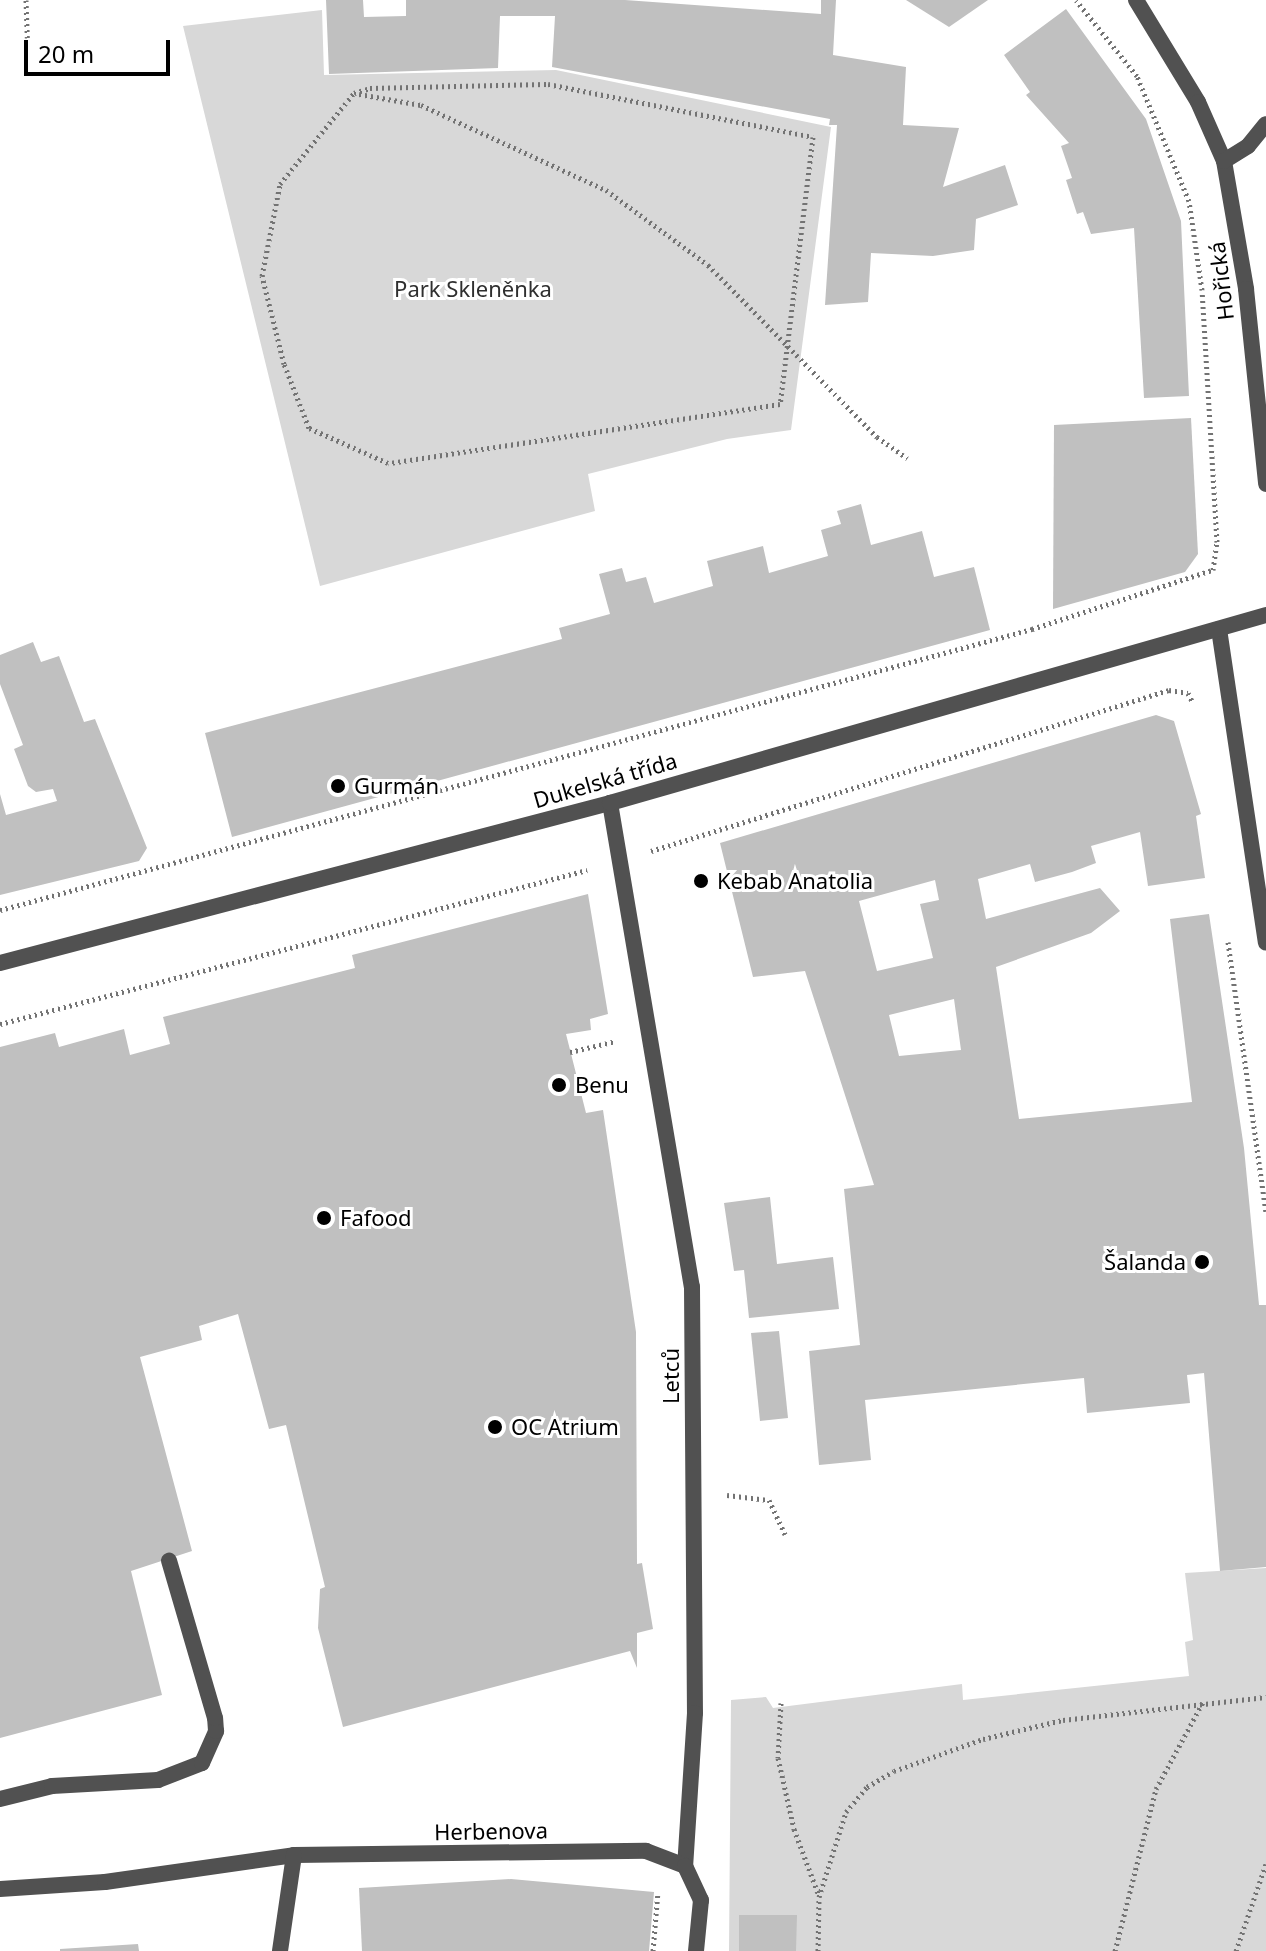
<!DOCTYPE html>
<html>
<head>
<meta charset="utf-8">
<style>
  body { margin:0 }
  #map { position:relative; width:1266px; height:1951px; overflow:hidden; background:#fff; font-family:"Noto Sans",sans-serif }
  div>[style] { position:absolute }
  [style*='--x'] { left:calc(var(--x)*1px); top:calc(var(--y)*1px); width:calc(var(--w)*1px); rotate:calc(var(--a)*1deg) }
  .green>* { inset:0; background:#d8d8d8 }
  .building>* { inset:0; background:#c0c0c0 }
  .path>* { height:5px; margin-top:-2.5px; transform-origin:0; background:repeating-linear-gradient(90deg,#737373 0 2px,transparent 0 6px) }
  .service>* { height:16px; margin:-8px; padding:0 8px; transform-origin:8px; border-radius:8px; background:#515151 }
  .pedestrian>* { height:16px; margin:-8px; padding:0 8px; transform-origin:8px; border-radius:8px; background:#515151 }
  .minor>* { height:16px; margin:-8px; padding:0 8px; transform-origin:8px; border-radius:8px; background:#515151 }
  .dots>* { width:22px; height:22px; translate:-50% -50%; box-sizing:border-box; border:4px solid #fff; border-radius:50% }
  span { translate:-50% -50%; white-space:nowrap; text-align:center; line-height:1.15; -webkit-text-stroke:6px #fff; paint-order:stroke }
  .street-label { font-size:22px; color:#000 }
  .park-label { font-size:22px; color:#2f2f2f }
  .poi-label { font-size:22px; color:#000 }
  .left { translate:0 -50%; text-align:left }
  .right { translate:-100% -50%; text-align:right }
  .scale { position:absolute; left:24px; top:40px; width:146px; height:36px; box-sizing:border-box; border:4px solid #000; border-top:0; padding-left:10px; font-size:24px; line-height:28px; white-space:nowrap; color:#000; -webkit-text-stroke:6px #fff; paint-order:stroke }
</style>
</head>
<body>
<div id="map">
  <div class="green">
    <i style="clip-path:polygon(322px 10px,324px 75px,556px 70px,831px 127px,791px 430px,727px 439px,588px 474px,595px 511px,320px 586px,183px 26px)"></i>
    <i style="clip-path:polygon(1266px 1568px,1266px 1951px,729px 1951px,731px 1700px,766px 1697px,773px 1708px,962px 1684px,963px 1700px,1189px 1676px,1185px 1642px,1193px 1640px,1185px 1573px)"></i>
  </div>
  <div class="building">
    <i style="clip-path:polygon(326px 0,363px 0,364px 17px,406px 16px,406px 0,625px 0,821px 14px,821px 0,836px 0,833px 55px,906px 67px,903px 125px,959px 128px,943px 187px,1005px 165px,1018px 205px,976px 219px,974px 250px,933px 256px,871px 253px,868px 302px,825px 305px,837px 125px,829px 125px,830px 119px,552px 67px,555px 16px,500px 16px,498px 68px,329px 74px)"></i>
    <i style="clip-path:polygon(906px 0,988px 0,949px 27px)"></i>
    <i style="clip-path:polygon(1066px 9px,1146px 119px,1181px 221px,1189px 396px,1144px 398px,1134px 228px,1091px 234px,1083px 212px,1077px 214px,1066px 180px,1072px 178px,1061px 146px,1069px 143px,1026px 95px,1030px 92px,1004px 55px)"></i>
    <i style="clip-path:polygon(1191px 418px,1198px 554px,1185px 572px,1053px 609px,1054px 425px)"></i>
    <i style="clip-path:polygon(861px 504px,871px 545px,922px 531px,934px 577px,974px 567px,990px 630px,232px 837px,205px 733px,562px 639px,559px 628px,610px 614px,599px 574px,622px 568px,626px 582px,646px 577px,654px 603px,713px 586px,707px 561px,763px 546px,769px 573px,828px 556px,821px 530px,841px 524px,837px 511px)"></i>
    <i style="clip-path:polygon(33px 642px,41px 662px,59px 656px,84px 722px,95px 719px,147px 848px,139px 861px,0 895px,0 794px,6px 815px,57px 801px,53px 789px,36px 792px,28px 786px,14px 749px,23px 745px,0 684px,0 655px)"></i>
    <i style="clip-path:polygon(evenodd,1156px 715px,1174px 721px,1201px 814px,1196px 816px,1205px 878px,1148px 886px,1140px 832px,1091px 846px,1096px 863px,1072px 872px,1035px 882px,1030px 864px,978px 879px,986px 919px,1100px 888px,1120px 911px,1091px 933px,996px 967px,1019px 1119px,1192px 1102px,1170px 919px,1209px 914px,1244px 1148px,1259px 1305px,1266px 1305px,1266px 1567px,1220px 1571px,1204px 1373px,1187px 1375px,1190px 1403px,1087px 1413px,1084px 1378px,865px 1400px,871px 1460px,819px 1465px,809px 1351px,860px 1345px,844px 1189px,874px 1185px,805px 971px,753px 977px,720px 843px,1156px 715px,935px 880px,939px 900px,920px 904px,933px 958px,877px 971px,859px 901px,935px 880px,1156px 715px,954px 999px,961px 1050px,899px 1056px,889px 1015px,954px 999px)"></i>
    <i style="clip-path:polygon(588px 894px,608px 1014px,590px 1019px,591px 1030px,566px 1034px,586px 1113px,603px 1110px,636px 1332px,637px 1564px,642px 1563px,653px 1629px,637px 1633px,637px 1668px,630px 1651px,343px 1727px,318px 1628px,320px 1589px,325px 1587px,286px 1425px,269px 1429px,238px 1314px,199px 1326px,202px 1340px,140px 1357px,192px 1551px,131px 1571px,162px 1695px,0 1738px,0 1047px,55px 1033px,59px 1047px,124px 1029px,130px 1055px,170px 1044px,163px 1017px,355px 968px,352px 955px)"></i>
    <i style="clip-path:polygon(770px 1197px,777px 1264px,833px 1257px,839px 1309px,749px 1318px,744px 1270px,734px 1271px,724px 1203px)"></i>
    <i style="clip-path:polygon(779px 1331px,788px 1418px,760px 1421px,751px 1333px)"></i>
    <i style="clip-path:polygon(511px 1879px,654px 1892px,649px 1951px,362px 1951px,359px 1888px)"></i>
    <i style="clip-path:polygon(739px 1915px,797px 1915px,796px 1951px,739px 1951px)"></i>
    <i style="clip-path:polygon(138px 1944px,139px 1951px,60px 1951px,60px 1949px)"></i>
  </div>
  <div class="path">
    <i style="--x:26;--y:0;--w:38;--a:88"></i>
    <i style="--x:548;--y:84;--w:270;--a:11.3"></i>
    <i style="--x:813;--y:137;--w:269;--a:97"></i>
    <i style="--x:780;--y:404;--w:396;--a:171.4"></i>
    <i style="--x:388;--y:463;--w:86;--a:-156.1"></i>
    <i style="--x:309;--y:428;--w:69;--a:-111.3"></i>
    <i style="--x:284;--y:364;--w:91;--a:-104"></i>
    <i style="--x:262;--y:276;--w:94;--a:-78.9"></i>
    <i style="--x:280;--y:184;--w:117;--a:-50.9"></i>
    <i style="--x:354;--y:93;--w:17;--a:-17"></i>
    <i style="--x:370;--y:88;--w:178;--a:-1.3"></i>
    <i style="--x:359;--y:94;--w:63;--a:10.1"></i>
    <i style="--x:421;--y:105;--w:204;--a:24.7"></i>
    <i style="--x:606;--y:190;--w:127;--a:36.3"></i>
    <i style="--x:708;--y:265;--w:241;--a:45.5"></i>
    <i style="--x:877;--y:437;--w:37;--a:35"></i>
    <i style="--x:651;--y:851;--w:542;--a:-17.27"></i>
    <i style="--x:1169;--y:690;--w:19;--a:9"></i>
    <i style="--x:1188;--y:693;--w:11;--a:63"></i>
    <i style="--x:0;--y:910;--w:1070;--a:-15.23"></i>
    <i style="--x:1032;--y:629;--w:190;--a:-18.1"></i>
    <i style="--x:1213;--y:570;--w:28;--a:-82"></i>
    <i style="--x:1217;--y:542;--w:252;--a:-93.4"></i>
    <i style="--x:1202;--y:290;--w:90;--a:-98.3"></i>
    <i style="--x:1189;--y:201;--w:135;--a:-112.6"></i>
    <i style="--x:1137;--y:76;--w:97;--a:-128.8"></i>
    <i style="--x:1228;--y:942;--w:272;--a:82"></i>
    <i style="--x:0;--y:1024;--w:607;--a:-14.7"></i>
    <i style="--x:570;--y:1052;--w:47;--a:-13.4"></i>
    <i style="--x:727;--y:1495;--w:42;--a:6.8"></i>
    <i style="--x:769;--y:1500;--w:38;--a:65"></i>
    <i style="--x:781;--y:1703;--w:55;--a:93.1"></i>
    <i style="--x:778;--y:1758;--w:73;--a:77.3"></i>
    <i style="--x:794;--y:1829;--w:72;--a:69.5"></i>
    <i style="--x:653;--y:1951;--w:59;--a:-85.2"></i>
    <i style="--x:818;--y:1951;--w:54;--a:-88.9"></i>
    <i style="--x:819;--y:1897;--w:89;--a:-72.4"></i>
    <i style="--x:846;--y:1812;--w:33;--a:-50"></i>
    <i style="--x:867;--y:1787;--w:31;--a:-31"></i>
    <i style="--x:894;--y:1771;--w:95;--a:-19.8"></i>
    <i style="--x:983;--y:1739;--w:82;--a:-13.4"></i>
    <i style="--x:1063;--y:1720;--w:204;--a:-6.5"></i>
    <i style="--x:1115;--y:1951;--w:167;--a:-75.8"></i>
    <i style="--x:1156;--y:1789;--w:99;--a:-61.6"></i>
    <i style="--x:1236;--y:1951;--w:92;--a:-71"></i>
  </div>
  <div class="service">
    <i style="--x:0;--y:1799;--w:54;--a:-14"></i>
    <i style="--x:52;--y:1786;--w:106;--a:-3.2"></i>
    <i style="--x:158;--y:1780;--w:47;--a:-21.1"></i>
    <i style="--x:202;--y:1763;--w:35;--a:-66"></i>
    <i style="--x:216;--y:1731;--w:13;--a:-94"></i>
    <i style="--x:215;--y:1718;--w:164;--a:-106.3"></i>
  </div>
  <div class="pedestrian">
    <i style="--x:610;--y:803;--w:491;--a:80.4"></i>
    <i style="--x:692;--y:1287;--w:426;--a:89.6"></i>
    <i style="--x:695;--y:1713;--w:153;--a:93.7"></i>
  </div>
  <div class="minor">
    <i style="--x:1136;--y:0;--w:119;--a:58.7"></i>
    <i style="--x:1198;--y:102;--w:64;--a:66.2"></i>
    <i style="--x:1224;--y:161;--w:130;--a:80.2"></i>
    <i style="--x:1246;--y:289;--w:196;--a:84.1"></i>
    <i style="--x:1224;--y:161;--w:28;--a:-32"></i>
    <i style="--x:1248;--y:146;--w:28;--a:-51"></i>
    <i style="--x:1219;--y:629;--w:317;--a:81.5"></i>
    <i style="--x:0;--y:963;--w:631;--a:-14.7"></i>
    <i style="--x:610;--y:803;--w:682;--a:-15.99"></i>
    <i style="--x:0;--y:1889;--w:105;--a:-3.8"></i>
    <i style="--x:105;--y:1882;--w:191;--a:-8.1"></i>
    <i style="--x:294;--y:1855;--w:352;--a:-0.7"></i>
    <i style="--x:646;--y:1851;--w:42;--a:21"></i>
    <i style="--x:685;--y:1866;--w:38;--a:65"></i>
    <i style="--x:701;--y:1900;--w:51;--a:95.6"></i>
    <i style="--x:280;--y:1951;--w:97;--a:-81.7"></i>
  </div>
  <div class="dots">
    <i style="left:338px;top:786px;background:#000"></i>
    <i style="left:701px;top:881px;background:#000"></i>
    <i style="left:559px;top:1085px;background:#000"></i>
    <i style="left:324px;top:1218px;background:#000"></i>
    <i style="left:1202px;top:1262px;background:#000"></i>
    <i style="left:495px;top:1427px;background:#000"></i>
  </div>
  <div class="street-label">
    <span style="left:1221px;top:281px;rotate:-97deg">Hořická</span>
    <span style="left:605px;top:780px;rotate:-16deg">Dukelská třída</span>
    <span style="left:671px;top:1376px;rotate:-90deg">Letců</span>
    <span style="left:491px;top:1831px;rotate:-1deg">Herbenova</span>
  </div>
  <div class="park-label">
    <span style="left:473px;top:289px">Park Skleněnka</span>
  </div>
  <div class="poi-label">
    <span class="left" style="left:354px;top:786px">Gurmán</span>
    <span class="left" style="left:717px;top:881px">Kebab Anatolia</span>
    <span class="left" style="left:575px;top:1085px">Benu</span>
    <span class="left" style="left:340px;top:1218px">Fafood</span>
    <span class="right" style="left:1186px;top:1262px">Šalanda</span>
    <span class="left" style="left:511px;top:1427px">OC Atrium</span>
  </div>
  <div class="scale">20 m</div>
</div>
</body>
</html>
